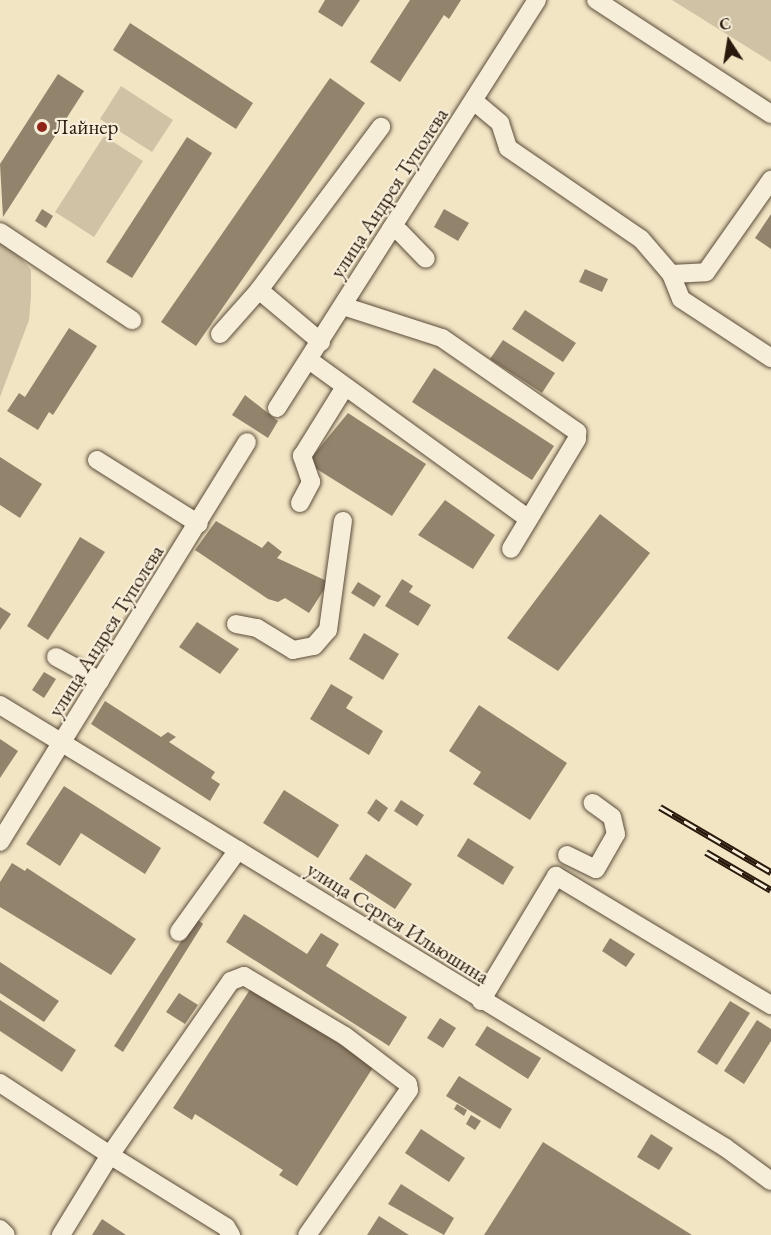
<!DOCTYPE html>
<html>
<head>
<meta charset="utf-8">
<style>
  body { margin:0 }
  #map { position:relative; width:771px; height:1235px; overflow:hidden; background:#f2e5c4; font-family:"EB Garamond",serif }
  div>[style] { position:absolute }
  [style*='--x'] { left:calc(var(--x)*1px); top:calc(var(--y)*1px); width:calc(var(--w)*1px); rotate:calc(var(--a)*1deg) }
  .green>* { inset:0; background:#d0c2a5 }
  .building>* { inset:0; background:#92836c }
  .roads { filter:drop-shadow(0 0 2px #5b4c3a) drop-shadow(0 0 2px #5b4c3a) }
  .minor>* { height:18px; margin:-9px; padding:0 9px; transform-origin:9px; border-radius:9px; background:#f7eed9 }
  .rail>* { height:7px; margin-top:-3.5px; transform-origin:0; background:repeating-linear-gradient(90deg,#f7eed9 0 14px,#29190c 0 28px); box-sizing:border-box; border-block:2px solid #29190c }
  .dots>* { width:16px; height:16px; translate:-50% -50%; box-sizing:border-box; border:3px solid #f7eed9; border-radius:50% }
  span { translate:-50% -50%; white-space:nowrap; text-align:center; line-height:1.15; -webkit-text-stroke:4.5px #f7eed9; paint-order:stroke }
  .poi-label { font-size:21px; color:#29190c }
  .left { translate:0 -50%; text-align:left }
  .street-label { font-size:21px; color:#29190c }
  .north { position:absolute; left:699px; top:12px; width:60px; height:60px; -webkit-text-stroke:4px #f7eed9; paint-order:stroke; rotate:348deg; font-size:16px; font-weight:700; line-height:24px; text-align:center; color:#29190c }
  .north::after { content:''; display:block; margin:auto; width:21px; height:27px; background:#29190c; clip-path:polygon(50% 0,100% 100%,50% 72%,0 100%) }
</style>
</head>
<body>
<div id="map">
  <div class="green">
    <i style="clip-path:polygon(672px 0,771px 0,771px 62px)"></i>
    <i style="clip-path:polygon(121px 86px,173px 120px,152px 152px,100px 119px)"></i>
    <i style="clip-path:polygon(104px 136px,143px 161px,94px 237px,55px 212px)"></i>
    <i style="clip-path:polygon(0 243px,17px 254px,31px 270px,31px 296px,29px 320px,0 397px)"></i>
  </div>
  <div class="building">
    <i style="clip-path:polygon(325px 0,360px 0,342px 27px,318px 12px)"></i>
    <i style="clip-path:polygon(410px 0,461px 0,449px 19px,444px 15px,400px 82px,370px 62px)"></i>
    <i style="clip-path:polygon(130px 23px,253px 103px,236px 129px,113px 50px)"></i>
    <i style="clip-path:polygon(58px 74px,84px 91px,3px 217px,0 164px)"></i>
    <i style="clip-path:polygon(330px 78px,365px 103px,196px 346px,161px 322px)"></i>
    <i style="clip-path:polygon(187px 137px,212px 153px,132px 278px,106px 262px)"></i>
    <i style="clip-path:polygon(42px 209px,53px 216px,46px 228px,35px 221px)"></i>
    <i style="clip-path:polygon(444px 209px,469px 223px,458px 241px,434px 227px)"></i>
    <i style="clip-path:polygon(771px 214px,771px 249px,755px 238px)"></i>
    <i style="clip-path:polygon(585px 269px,608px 279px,602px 292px,579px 282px)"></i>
    <i style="clip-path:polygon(525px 310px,576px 343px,563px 362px,512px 329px)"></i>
    <i style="clip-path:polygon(69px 328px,97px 346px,53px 415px,49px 412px,38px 430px,7px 411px,19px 393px,25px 397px)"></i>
    <i style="clip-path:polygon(503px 340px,555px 373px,542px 393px,490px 359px)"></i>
    <i style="clip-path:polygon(434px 368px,554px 446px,532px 480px,412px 402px)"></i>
    <i style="clip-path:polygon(245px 395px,278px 421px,268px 438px,232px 415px)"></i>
    <i style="clip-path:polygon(348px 413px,426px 464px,392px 516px,307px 463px)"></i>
    <i style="clip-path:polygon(0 457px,42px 484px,20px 518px,0 505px)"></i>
    <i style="clip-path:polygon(445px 500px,495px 535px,473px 569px,418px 535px)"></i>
    <i style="clip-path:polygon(600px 514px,650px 553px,558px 671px,507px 638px)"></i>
    <i style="clip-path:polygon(216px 521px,262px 548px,268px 541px,282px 552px,277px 558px,329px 582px,309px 613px,285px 598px,278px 602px,268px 599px,195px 550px)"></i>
    <i style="clip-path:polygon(80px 537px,105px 552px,48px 640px,27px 626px)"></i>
    <i style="clip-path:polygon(402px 579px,413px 586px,409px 592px,431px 605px,418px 626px,385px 606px)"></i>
    <i style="clip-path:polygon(358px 582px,381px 596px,374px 607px,351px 593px)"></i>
    <i style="clip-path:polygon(0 607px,11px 614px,0 630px)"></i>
    <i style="clip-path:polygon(197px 622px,239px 649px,220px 674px,179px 647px)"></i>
    <i style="clip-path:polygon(364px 633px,399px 654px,383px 680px,349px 659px)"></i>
    <i style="clip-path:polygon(44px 672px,56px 679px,44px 698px,32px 690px)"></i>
    <i style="clip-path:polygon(331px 684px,353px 697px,346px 708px,383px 731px,369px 755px,310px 719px)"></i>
    <i style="clip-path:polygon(105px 701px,161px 737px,168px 732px,176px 737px,169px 742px,215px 772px,211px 778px,220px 784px,210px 801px,91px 724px)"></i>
    <i style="clip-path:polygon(479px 705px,567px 763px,530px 820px,473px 784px,481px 772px,449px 751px)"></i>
    <i style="clip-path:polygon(0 739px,18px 751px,0 778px)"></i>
    <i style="clip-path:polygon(64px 786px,161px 848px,145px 874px,81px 833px,60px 866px,26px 844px)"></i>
    <i style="clip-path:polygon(284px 790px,339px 825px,318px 858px,263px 823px)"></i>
    <i style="clip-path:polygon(376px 799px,388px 808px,379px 822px,367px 813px)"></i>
    <i style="clip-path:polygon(401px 800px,424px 815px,417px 826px,394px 811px)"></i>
    <i style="clip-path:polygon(468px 838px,514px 867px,503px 885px,457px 856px)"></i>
    <i style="clip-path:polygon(366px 854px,412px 884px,395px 909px,349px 879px)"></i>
    <i style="clip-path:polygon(12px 863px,25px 871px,27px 868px,136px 939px,111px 975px,0 907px,0 882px)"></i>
    <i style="clip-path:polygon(244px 914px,307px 954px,321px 933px,339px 944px,326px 966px,407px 1017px,389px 1046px,226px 942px)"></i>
    <i style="clip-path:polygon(196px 918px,203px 924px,123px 1052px,114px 1046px)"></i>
    <i style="clip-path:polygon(610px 938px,635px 954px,626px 967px,602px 951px)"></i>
    <i style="clip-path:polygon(0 962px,59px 1001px,44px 1022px,0 993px)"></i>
    <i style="clip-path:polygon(251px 988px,374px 1066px,297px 1186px,279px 1175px,283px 1170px,195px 1114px,192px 1120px,173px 1108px)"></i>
    <i style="clip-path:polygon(179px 993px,198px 1005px,185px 1024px,166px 1012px)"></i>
    <i style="clip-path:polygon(0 1000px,76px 1050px,62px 1072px,0 1031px)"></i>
    <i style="clip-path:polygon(730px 1001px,750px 1013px,717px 1065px,697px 1052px)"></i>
    <i style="clip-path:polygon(440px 1018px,456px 1028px,443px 1048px,427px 1038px)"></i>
    <i style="clip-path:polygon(757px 1020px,771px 1029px,771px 1041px,744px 1084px,724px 1071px)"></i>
    <i style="clip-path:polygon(487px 1026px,541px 1058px,528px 1079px,475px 1045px)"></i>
    <i style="clip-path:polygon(459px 1076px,512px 1109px,500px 1129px,446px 1096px)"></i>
    <i style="clip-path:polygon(457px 1104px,467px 1110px,464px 1116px,454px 1109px)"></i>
    <i style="clip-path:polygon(471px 1115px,481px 1121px,475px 1130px,466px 1124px)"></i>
    <i style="clip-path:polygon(421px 1129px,465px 1158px,449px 1182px,405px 1153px)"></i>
    <i style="clip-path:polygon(651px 1134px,673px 1148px,659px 1170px,637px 1157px)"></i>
    <i style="clip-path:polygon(543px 1142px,692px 1235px,484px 1235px)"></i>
    <i style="clip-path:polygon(401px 1184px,454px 1218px,444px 1235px,388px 1204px)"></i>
    <i style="clip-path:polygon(379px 1216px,409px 1235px,367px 1235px)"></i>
    <i style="clip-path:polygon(102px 1219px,126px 1235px,92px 1235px)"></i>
  </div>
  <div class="roads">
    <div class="minor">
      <i style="--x:596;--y:0;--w:209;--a:33.1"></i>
      <i style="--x:475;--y:102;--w:33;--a:40"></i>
      <i style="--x:500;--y:123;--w:26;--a:72"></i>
      <i style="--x:508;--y:148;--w:161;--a:34.4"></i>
      <i style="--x:641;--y:239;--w:46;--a:49.4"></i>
      <i style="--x:671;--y:274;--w:35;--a:-3"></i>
      <i style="--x:706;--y:272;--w:113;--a:-54.8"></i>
      <i style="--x:391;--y:229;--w:9;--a:18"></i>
      <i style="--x:400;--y:232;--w:37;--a:46"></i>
      <i style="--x:0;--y:232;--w:159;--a:33.7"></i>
      <i style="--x:671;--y:274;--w:27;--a:68"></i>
      <i style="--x:681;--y:299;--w:108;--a:33.2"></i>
      <i style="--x:259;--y:290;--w:81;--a:40"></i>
      <i style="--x:343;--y:306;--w:104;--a:17.9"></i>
      <i style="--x:442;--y:338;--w:165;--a:34.8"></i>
      <i style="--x:577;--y:432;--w:7;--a:90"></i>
      <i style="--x:577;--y:439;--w:128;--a:121"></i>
      <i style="--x:220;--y:334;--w:59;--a:-48.4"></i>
      <i style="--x:259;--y:290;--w:204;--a:-53.2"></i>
      <i style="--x:309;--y:360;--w:271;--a:35.9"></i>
      <i style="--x:277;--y:408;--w:484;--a:-57.5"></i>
      <i style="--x:97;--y:460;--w:120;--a:32.1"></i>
      <i style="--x:300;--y:503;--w:24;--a:-62"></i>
      <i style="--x:311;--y:482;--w:28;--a:-109"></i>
      <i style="--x:302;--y:456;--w:81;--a:-58.1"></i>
      <i style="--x:236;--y:624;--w:21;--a:11"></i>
      <i style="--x:257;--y:628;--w:42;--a:31.4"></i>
      <i style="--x:293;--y:650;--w:21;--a:-11"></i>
      <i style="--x:314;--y:646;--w:21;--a:-49"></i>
      <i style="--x:328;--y:630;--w:110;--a:-82.2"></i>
      <i style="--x:56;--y:657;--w:50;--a:28.6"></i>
      <i style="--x:0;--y:705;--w:850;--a:31.39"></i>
      <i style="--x:726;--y:1148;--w:56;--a:36.3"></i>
      <i style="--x:0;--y:842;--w:470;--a:-58.3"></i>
      <i style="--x:567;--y:855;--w:32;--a:26"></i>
      <i style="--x:596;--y:869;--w:40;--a:-60.3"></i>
      <i style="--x:616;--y:834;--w:17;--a:-103"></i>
      <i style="--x:612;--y:817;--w:24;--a:-144"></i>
      <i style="--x:179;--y:932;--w:101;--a:-54.3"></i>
      <i style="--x:481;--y:1001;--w:146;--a:-59"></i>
      <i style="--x:556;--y:876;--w:251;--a:31"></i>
      <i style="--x:0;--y:1083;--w:131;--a:33.2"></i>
      <i style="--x:110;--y:1155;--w:94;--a:121.5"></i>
      <i style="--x:0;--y:1229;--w:8;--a:45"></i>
      <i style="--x:231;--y:1235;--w:9;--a:-122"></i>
      <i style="--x:226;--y:1227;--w:137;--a:-148.2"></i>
      <i style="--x:110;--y:1155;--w:212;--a:-55.2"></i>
      <i style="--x:231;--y:981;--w:14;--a:-21"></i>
      <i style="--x:244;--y:976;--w:117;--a:30.7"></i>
      <i style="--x:345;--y:1036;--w:79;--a:37.3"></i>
      <i style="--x:408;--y:1084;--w:6;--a:81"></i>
      <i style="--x:409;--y:1090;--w:177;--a:125.1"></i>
    </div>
  </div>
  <div class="rail">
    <i style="--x:660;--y:807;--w:129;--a:30.4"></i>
    <i style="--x:706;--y:852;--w:75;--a:30.3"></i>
  </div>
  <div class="dots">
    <i style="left:42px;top:127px;background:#8f2418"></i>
  </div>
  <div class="poi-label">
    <span class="left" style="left:54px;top:127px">Лайнер</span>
  </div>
  <div class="street-label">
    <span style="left:389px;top:193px;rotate:-57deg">улица Андрея Туполева</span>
    <span style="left:106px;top:631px;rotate:-58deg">улица Андрея Туполева</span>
    <span style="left:398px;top:923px;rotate:32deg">улица Сергея Ильюшина</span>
  </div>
  <div class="north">С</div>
</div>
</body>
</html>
